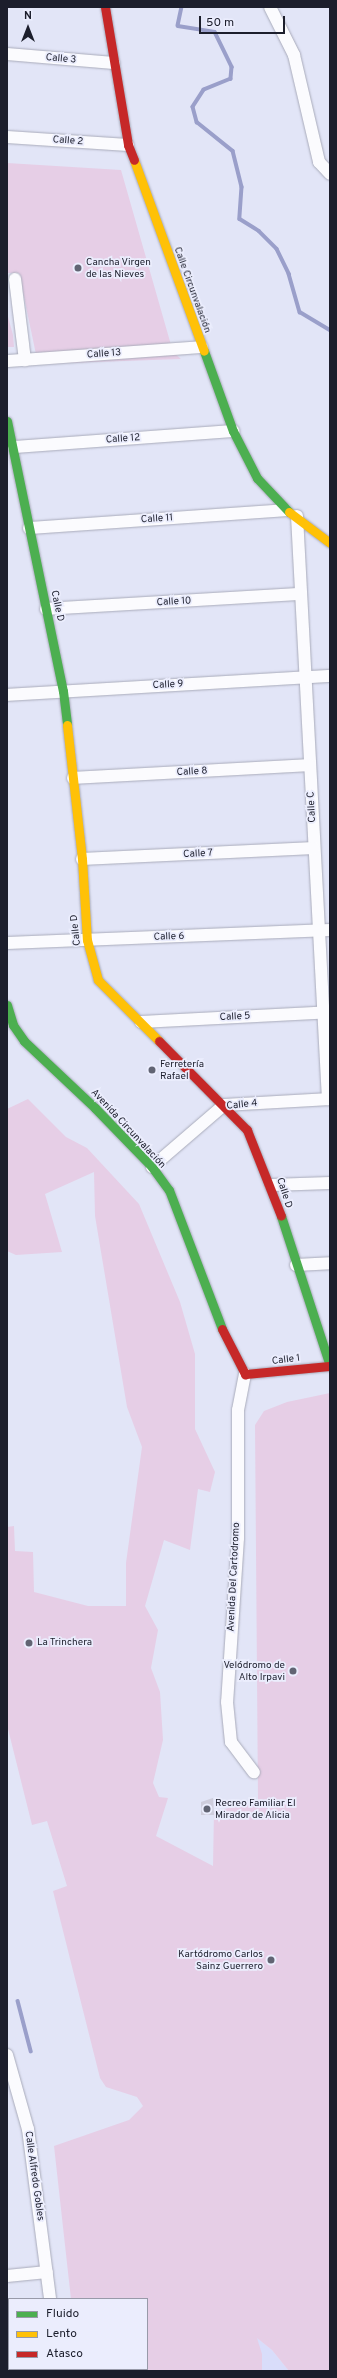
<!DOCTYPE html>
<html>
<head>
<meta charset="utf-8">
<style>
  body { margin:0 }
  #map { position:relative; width:337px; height:2378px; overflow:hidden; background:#e2e5f7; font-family:Overpass,sans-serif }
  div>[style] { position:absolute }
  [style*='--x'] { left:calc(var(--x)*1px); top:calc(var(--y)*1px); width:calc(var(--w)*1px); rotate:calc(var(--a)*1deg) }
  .built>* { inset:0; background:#d9ddfa }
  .green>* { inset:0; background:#e6cee6 }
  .stream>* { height:3.5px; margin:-1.75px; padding:0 1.75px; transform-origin:1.75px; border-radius:1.75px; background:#9a9fca }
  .building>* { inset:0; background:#cecddc }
  .roads { filter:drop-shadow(0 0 1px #a9abba) drop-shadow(0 0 1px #a9abba) }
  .street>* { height:12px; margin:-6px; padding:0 6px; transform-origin:6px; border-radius:6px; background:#fbfbfe }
  .fast>* { height:9px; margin:-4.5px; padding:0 4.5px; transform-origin:4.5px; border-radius:4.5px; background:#4caf50 }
  .slow>* { height:9px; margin:-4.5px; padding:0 4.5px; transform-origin:4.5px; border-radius:4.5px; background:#ffc107 }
  .jam>* { height:9px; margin:-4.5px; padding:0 4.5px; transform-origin:4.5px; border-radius:4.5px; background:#c62828 }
  .dots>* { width:11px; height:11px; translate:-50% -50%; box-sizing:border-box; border:2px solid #ebedfd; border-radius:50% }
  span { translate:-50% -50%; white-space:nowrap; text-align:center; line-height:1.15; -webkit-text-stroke:3.5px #ebedfd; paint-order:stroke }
  .street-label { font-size:10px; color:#1c1e2c }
  .poi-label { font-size:10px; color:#1c1e2c }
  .left { translate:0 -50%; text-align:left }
  .right { translate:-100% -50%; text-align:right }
  .frame { position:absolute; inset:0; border:8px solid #1c1e2c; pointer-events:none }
  .legend { position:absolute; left:8px; top:2298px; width:140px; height:72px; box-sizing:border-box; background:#ebedfd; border:1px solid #989aa9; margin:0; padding:5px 7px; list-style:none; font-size:12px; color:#1c1e2c }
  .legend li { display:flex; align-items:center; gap:8px; height:20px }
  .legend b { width:20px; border:1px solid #989aa9 }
  .north { position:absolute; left:8px; top:8px; width:40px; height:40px; -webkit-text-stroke:3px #ebedfd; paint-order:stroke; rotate:0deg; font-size:11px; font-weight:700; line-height:16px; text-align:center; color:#1c1e2c }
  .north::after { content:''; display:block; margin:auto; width:14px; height:18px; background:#1c1e2c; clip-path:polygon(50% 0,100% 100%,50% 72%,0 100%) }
  .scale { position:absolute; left:199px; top:16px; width:86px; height:18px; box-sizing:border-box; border:2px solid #1c1e2c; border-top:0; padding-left:5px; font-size:12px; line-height:14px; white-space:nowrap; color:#1c1e2c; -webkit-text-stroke:3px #ebedfd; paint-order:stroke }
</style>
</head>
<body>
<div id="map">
  <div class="built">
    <i style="clip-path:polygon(256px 2337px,272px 2350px,289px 2371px,262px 2371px)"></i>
  </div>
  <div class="green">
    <i style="clip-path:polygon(7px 163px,121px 170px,173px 352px,181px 359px,38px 364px,19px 273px,7px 273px)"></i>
    <i style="clip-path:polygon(7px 313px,13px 335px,14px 347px,7px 347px)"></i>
    <i style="clip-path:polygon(28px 1099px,66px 1137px,87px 1148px,139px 1204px,180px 1302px,195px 1354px,195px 1429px,215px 1472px,210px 1492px,198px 1489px,190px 1550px,164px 1540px,145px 1606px,158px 1630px,151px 1668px,160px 1692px,163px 1740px,153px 1783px,159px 1797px,168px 1798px,156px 1836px,213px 1866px,214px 1811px,258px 1802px,255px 1425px,264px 1411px,287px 1402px,330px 1393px,330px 2371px,289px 2371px,272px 2350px,257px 2338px,262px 2354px,262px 2371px,137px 2371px,147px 2369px,147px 2299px,71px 2299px,54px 2146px,129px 2120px,143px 2106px,137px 2097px,106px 2087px,100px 2078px,53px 1891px,67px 1886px,47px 1821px,32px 1825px,7px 1725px,7px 1527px,14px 1526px,15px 1551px,33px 1552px,34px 1592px,88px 1606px,126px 1606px,126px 1563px,142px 1447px,127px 1407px,95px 1216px,94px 1172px,45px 1194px,62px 1252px,16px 1255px,7px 1251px,7px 1109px)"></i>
  </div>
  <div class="stream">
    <i style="--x:182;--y:7;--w:19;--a:102"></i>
    <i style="--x:178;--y:26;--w:37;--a:9"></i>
    <i style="--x:215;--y:32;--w:39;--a:64"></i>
    <i style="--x:232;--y:67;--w:12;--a:95"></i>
    <i style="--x:231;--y:79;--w:29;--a:158"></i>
    <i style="--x:204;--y:90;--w:20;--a:123"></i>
    <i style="--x:193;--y:107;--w:16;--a:75"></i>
    <i style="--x:197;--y:122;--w:46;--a:38.9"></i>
    <i style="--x:233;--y:151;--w:37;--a:76"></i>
    <i style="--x:242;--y:187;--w:32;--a:94"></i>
    <i style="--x:240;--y:219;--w:22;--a:32"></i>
    <i style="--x:259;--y:231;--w:25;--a:45"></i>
    <i style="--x:277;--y:249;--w:28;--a:64"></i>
    <i style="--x:289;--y:274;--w:40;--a:74"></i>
    <i style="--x:300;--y:312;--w:35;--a:31"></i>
    <i style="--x:18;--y:2001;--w:52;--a:75.4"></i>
  </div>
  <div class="building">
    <i style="clip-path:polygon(213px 1798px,214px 1815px,201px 1815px,201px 1802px)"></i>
  </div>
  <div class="roads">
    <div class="street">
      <i style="--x:270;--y:7;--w:54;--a:63.4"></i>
      <i style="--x:294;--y:55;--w:110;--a:76.8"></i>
      <i style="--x:319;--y:162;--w:16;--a:47"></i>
      <i style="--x:7;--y:54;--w:107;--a:4.8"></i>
      <i style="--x:7;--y:137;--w:121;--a:3.8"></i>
      <i style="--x:15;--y:279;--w:82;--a:83"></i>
      <i style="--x:7;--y:361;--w:195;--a:-4.1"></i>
      <i style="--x:14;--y:447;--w:220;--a:-4.2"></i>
      <i style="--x:297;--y:516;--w:584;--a:86.96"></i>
      <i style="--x:29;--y:528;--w:257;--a:-4"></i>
      <i style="--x:46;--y:609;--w:255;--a:-3.4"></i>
      <i style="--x:7;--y:695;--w:324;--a:-3.4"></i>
      <i style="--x:73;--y:778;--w:237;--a:-3.1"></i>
      <i style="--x:82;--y:859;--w:232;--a:-2.7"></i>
      <i style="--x:7;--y:943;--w:323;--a:-2.3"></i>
      <i style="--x:141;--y:1022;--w:188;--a:-3"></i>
      <i style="--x:152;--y:1167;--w:95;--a:-40.7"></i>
      <i style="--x:224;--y:1105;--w:106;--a:-3.2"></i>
      <i style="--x:271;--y:1185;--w:59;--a:-1.9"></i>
      <i style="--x:296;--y:1265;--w:34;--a:-3"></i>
      <i style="--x:245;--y:1374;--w:37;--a:101"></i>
      <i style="--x:238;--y:1410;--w:128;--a:90"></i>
      <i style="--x:238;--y:1538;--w:164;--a:93.8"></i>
      <i style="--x:227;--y:1702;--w:40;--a:84.3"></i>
      <i style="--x:231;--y:1742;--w:38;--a:53"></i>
      <i style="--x:7;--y:2055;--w:77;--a:74.2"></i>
      <i style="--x:28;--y:2129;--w:171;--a:82.6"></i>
      <i style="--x:7;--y:2276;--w:40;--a:-5.7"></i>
      <i style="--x:59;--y:2369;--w:2;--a:90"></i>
    </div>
    <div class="fast">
      <i style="--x:204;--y:351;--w:85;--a:70.1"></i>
      <i style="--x:233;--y:431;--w:53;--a:62.9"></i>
      <i style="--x:257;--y:478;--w:47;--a:46.7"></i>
      <i style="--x:7;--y:421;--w:276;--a:78.3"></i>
      <i style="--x:63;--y:691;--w:34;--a:83"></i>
      <i style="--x:7;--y:1005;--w:21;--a:73"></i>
      <i style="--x:13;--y:1025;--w:19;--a:55"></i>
      <i style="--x:24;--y:1041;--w:98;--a:43.3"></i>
      <i style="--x:95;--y:1108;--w:82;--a:46"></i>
      <i style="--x:152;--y:1167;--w:29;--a:54"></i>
      <i style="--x:169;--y:1190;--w:149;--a:69.1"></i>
      <i style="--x:281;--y:1216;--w:158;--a:71.9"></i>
    </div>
    <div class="slow">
      <i style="--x:134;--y:160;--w:203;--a:69.9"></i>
      <i style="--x:289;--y:512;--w:51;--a:37.1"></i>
      <i style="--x:67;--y:725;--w:135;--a:83.6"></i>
      <i style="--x:82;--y:859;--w:81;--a:86.5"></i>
      <i style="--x:87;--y:940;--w:41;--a:74.6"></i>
      <i style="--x:98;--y:980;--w:86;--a:45"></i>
    </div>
    <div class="jam">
      <i style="--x:105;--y:7;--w:140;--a:80.5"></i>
      <i style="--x:128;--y:145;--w:16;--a:68"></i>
      <i style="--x:159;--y:1041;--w:125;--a:45.3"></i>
      <i style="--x:247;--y:1130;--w:92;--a:68.4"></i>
      <i style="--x:222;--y:1329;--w:51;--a:62.9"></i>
      <i style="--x:245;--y:1374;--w:85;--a:-5.4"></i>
    </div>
  </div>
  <div class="dots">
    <i style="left:78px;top:268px;background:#616473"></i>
    <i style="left:152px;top:1070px;background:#616473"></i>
    <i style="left:29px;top:1643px;background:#616473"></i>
    <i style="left:293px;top:1671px;background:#616473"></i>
    <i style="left:207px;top:1809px;background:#616473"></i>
    <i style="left:271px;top:1960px;background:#616473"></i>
  </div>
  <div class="street-label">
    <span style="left:61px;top:59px;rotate:5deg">Calle 3</span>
    <span style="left:68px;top:141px;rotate:4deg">Calle 2</span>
    <span style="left:192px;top:290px;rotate:70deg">Calle Circunvalación</span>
    <span style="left:104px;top:354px;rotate:-4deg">Calle 13</span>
    <span style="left:123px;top:439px;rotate:-4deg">Calle 12</span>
    <span style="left:157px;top:519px;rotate:-4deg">Calle 11</span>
    <span style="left:174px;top:602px;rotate:-3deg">Calle 10</span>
    <span style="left:57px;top:606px;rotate:78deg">Calle D</span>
    <span style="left:168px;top:685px;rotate:-3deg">Calle 9</span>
    <span style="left:192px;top:772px;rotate:-3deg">Calle 8</span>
    <span style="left:312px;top:807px;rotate:-93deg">Calle C</span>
    <span style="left:198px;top:854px;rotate:-3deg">Calle 7</span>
    <span style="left:76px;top:930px;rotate:-96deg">Calle D</span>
    <span style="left:169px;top:937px;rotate:-2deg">Calle 6</span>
    <span style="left:235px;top:1017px;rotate:-3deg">Calle 5</span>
    <span style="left:242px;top:1105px;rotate:-6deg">Calle 4</span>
    <span style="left:128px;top:1129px;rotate:47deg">Avenida Circunvalación</span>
    <span style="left:284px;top:1193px;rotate:72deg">Calle D</span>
    <span style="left:286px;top:1360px;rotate:-7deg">Calle 1</span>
    <span style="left:234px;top:1577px;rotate:-87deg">Avenida Del Cartodromo</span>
    <span style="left:34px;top:2176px;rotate:82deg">Calle Alfredo Gobles</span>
  </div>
  <div class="poi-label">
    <span class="left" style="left:86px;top:268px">Cancha Virgen<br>de las Nieves</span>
    <span class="left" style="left:160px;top:1070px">Ferretería<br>Rafael</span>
    <span class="left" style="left:37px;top:1643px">La Trinchera</span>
    <span class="right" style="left:285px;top:1671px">Velódromo de<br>Alto Irpavi</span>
    <span class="left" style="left:215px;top:1809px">Recreo Familiar El<br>Mirador de Alicia</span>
    <span class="right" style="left:263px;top:1960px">Kartódromo Carlos<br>Sainz Guerrero</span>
  </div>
  <div class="frame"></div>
  <ul class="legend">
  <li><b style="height:5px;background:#4caf50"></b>Fluido</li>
  <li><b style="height:5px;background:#ffc107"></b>Lento</li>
  <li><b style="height:5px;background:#c62828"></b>Atasco</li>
  </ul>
  <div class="north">N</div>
  <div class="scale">50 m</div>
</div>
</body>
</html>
